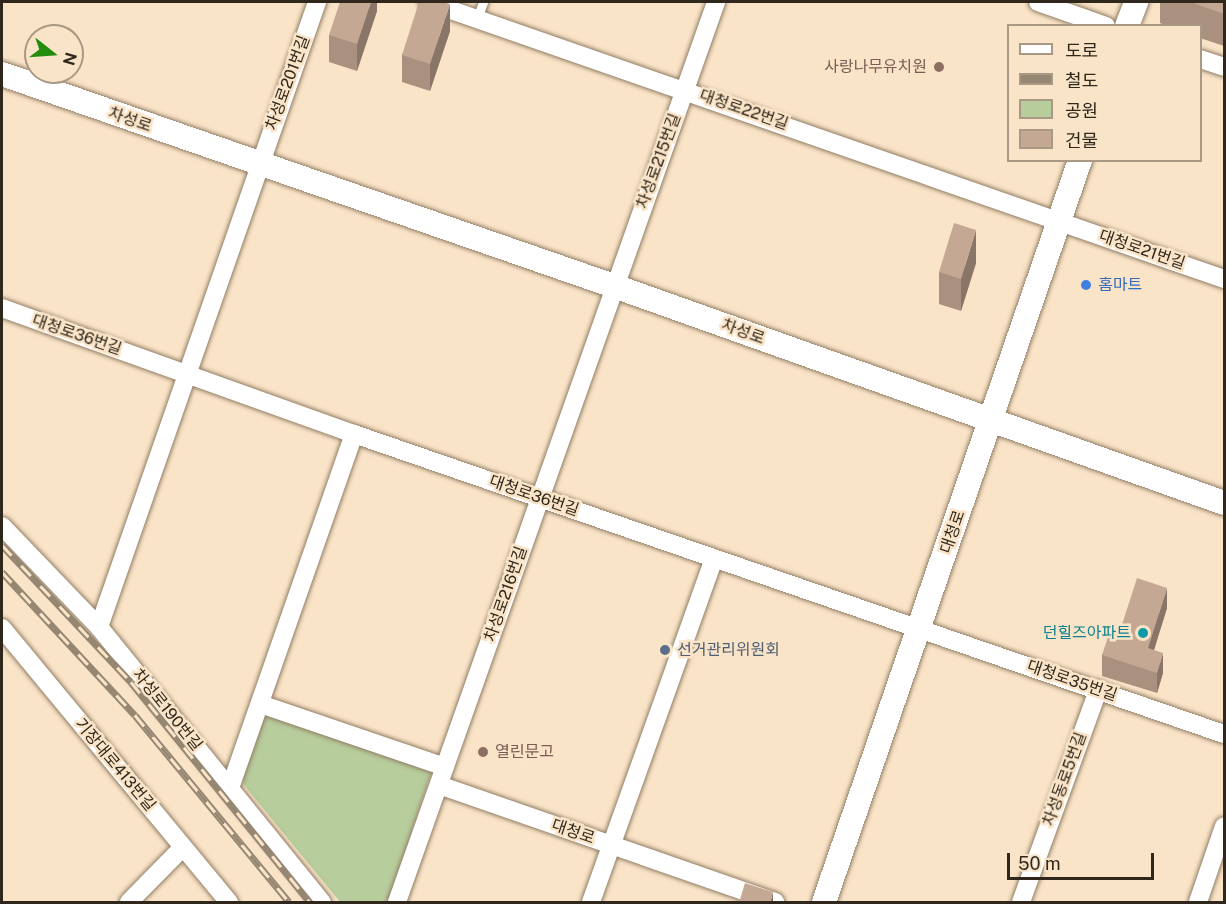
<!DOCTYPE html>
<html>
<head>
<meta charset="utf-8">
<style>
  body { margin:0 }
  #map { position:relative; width:1226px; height:904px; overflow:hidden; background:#fae4c8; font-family:"Public Sans","Noto Sans KR",sans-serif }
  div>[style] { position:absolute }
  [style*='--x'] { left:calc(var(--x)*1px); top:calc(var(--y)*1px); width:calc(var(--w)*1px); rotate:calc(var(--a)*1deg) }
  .green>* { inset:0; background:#b7cd9c }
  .roads { filter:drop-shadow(0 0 2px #917d64) drop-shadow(0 0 2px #917d64) }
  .lane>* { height:9px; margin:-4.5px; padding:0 4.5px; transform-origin:4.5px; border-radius:4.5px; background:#fff }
  .street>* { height:18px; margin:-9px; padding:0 9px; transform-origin:9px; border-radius:9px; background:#fff }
  .secondary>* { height:24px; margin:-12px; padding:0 12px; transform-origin:12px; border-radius:12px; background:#fff }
  .rail>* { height:7px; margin-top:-3.5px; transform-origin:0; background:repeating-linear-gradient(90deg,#fae4c8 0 14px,#968773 0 28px); box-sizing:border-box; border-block:2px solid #968773 }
  .wall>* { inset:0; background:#a9907f }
  .shaded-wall>* { inset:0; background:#8a7668 }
  .building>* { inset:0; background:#c5a894 }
  .dots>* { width:16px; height:16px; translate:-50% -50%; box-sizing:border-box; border:3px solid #fae4c8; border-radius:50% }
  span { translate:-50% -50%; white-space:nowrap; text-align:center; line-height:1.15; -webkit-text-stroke:5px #fae4c8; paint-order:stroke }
  .education-label { font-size:16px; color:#785e54 }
  .right { translate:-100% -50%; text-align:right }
  .left { translate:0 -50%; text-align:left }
  .street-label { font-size:16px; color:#2f271c }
  .shop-label { font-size:16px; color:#366cbe }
  .culture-label { font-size:16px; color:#0d838f }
  .service-label { font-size:16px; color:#4e5e75 }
  .frame { position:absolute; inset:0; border:3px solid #2f271c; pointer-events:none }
  .legend { position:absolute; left:1007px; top:24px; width:195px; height:138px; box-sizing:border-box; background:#fae4c8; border:2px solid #a99883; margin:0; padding:8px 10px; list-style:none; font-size:18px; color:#2f271c }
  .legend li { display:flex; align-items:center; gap:12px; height:30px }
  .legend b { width:30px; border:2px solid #a99883 }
  .north { position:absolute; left:24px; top:24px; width:60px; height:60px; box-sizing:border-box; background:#fae4c8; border:2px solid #a99883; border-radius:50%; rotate:107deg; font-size:16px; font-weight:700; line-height:24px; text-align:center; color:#2f271c }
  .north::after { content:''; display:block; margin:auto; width:21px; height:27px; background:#238d0e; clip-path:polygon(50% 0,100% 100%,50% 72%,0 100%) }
  .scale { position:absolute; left:1007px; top:853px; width:147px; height:27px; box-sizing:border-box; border:3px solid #2f271c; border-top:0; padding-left:8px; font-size:18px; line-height:21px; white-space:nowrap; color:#2f271c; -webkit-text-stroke:4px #fae4c8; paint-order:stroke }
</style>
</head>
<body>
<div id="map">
  <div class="green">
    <i style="clip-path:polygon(262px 713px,432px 771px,388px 902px,340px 902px,244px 785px,242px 778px)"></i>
  </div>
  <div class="roads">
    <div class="lane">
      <i style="--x:477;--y:18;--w:17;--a:-69"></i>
    </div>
    <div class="street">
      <i style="--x:428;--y:2;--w:843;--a:19.19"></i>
      <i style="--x:1038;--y:2;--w:72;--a:19.4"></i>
      <i style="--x:1200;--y:59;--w:25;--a:18"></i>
      <i style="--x:2;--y:308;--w:374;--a:19.7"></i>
      <i style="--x:354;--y:434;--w:920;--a:19.03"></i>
      <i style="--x:2;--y:526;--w:140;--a:46.2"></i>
      <i style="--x:99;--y:627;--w:354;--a:51"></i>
      <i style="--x:99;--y:627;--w:662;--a:-70.77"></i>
      <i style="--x:2;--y:628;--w:356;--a:50.4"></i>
      <i style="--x:260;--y:704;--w:195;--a:18.8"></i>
      <i style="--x:439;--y:785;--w:356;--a:19.2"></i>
      <i style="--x:230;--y:788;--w:375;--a:-70.7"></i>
      <i style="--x:129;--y:902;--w:77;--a:-45.5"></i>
      <i style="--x:397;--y:902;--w:955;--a:-70.48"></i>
      <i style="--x:591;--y:902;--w:365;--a:-70.3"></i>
      <i style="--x:1021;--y:902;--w:226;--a:-70"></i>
      <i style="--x:1198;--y:902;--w:80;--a:-71.1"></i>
    </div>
    <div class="secondary">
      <i style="--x:1127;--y:26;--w:26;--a:-69"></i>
      <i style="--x:2;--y:74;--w:648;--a:19.11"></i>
      <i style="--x:614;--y:286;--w:647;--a:19.58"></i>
      <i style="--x:824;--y:902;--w:785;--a:-70.96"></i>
    </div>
  </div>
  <div class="rail">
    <i style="--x:2;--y:545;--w:188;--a:46.7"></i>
    <i style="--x:131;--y:682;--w:284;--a:50.9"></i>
    <i style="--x:2;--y:572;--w:195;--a:47.1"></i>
    <i style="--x:135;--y:715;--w:242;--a:50.5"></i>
  </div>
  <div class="wall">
    <i style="clip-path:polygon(377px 2px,377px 11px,357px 71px,329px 62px,329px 35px)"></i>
    <i style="clip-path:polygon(1160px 2px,1224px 2px,1224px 46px,1200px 38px,1200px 26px,1166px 26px,1160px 23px)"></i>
    <i style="clip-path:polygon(450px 31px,430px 91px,402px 82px,402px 55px)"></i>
    <i style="clip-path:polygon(976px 263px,961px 311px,939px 304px,939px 272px)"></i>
    <i style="clip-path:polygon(1167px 608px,1154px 650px,1163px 673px,1157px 693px,1102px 676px,1102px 655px)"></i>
  </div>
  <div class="shaded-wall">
    <i style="clip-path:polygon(371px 2px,377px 2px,377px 11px,357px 71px,357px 44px)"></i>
    <i style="clip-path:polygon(450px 4px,450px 31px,430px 91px,430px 64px)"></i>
    <i style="clip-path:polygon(976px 230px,976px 263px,961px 311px,961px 279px)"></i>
    <i style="clip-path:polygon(1167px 588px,1167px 608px,1148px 669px,1148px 648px)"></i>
    <i style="clip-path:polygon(1163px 653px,1163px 673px,1157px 693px,1157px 673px)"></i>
    <i style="clip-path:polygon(773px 892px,773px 903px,770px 903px)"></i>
  </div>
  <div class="building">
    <i style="clip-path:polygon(340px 2px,371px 2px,357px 44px,329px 35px)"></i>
    <i style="clip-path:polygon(419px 2px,443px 2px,450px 4px,430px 64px,402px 55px)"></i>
    <i style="clip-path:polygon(1190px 2px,1224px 2px,1224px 14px)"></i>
    <i style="clip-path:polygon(954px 223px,976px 230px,961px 279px,939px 272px)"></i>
    <i style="clip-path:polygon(1137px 578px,1167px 588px,1148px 648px,1163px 653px,1157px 673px,1102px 655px,1108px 637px,1117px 640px)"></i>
    <i style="clip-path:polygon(745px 883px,773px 892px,770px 903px,739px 903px)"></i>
  </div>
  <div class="dots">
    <i style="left:939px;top:67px;background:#8d6e63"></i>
    <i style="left:1086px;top:285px;background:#3f7fe0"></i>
    <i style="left:1143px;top:633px;background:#0f9aa8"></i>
    <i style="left:665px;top:650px;background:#5c6f8a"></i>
    <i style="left:483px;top:752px;background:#8d6e63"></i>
  </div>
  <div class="education-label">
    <span class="right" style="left:927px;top:67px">사랑나무유치원</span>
    <span class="left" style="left:495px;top:752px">열린문고</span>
  </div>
  <div class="street-label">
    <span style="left:288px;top:83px;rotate:-70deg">차성로201번길</span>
    <span style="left:744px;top:110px;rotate:19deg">대청로22번길</span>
    <span style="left:130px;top:120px;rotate:19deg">차성로</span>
    <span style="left:659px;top:161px;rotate:-70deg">차성로215번길</span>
    <span style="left:1142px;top:250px;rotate:19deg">대청로21번길</span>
    <span style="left:743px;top:332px;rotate:20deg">차성로</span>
    <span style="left:77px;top:335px;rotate:19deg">대청로36번길</span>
    <span style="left:534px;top:496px;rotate:19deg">대청로36번길</span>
    <span style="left:953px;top:532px;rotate:-71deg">대청로</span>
    <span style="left:506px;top:594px;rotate:-71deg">차성로216번길</span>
    <span style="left:1072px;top:681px;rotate:19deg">대청로35번길</span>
    <span style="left:167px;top:710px;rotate:51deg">차성로190번길</span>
    <span style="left:115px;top:765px;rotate:50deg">기장대로413번길</span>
    <span style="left:1065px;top:779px;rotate:-70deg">차성동로5번길</span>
    <span style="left:573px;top:832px;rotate:19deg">대청로</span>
  </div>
  <div class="shop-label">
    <span class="left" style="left:1098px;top:285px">홈마트</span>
  </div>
  <div class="culture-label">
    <span class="right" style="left:1131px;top:633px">던힐즈아파트</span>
  </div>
  <div class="service-label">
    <span class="left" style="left:677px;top:650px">선거관리위원회</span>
  </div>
  <div class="frame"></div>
  <ul class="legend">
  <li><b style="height:8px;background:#fff"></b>도로</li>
  <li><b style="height:8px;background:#968773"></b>철도</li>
  <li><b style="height:16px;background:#b7cd9c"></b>공원</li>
  <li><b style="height:16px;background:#c5a894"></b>건물</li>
  </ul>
  <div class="north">N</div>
  <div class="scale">50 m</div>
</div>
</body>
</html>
